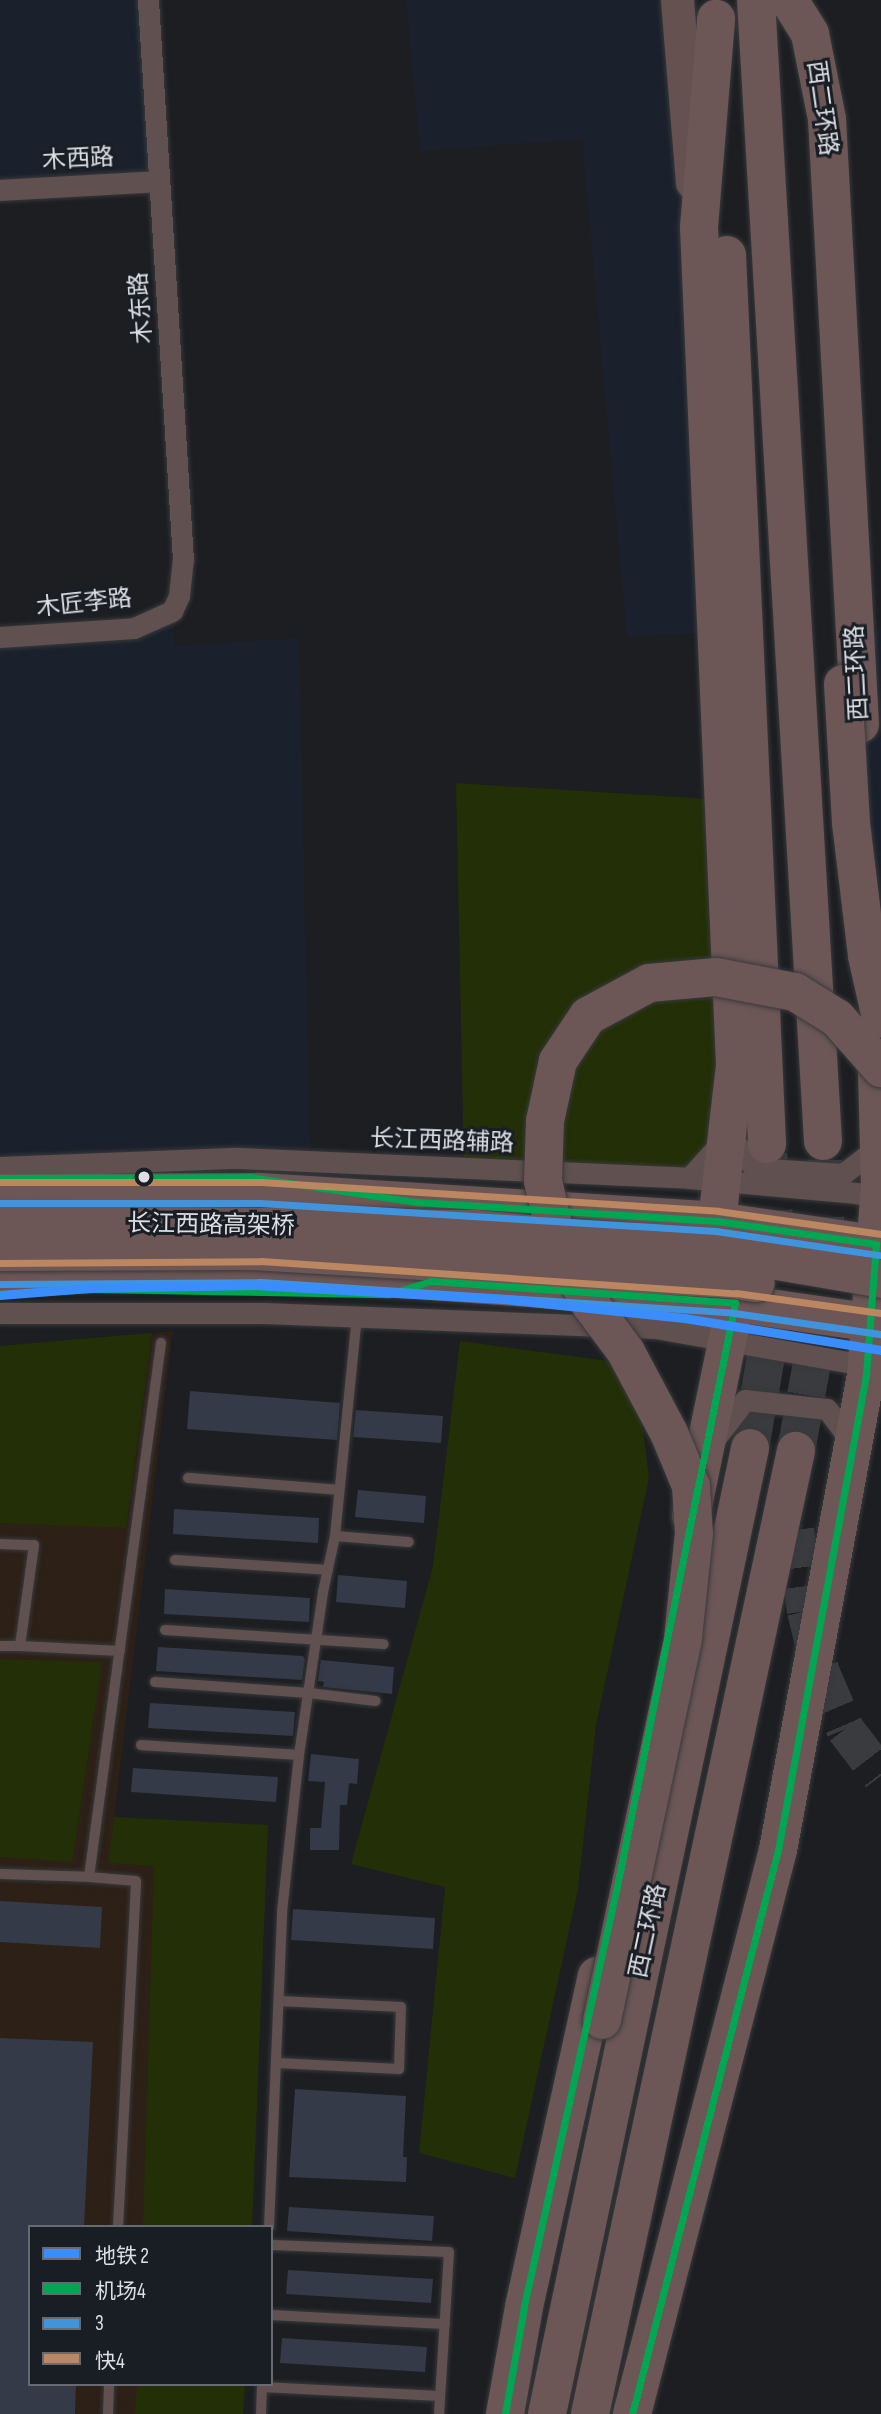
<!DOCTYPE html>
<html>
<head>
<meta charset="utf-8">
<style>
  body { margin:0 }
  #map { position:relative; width:881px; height:2414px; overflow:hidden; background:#1c1e21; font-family:"Sofia Sans Condensed","Noto Sans SC",sans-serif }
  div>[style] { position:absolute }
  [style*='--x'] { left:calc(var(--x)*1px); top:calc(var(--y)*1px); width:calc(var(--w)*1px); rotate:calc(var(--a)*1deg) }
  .built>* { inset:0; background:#1b212c }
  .industrial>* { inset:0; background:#2c2017 }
  .green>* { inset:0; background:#232f06 }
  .building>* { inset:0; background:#343a47 }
  .highway-tunnel>* { height:38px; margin-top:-19px; transform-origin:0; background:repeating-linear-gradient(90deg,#393b3e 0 38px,transparent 0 57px) }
  .roads { filter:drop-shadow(0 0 2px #38393b) drop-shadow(0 0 2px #38393b) }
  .lane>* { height:10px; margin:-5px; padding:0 5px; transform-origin:5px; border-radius:5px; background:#605050 }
  .street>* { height:21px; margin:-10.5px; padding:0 10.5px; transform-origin:10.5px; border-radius:10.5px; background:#605050 }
  .primary>* { height:33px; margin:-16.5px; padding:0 16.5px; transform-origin:16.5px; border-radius:16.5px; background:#645150 }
  .highway>* { height:38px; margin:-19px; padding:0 19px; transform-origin:19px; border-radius:19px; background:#6c5656 }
  .bridges { filter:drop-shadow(0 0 2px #38393b) drop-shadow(0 0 2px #38393b) }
  .highway-bridge>* { height:38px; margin:-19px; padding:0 19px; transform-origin:19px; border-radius:19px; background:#6c5656 }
  .bus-1>* { height:7px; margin:-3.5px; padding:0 3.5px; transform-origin:3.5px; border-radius:3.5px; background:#00a651 }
  .bus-2>* { height:7px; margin:-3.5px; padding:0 3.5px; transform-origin:3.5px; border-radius:3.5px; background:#4094de }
  .bus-3>* { height:7px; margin:-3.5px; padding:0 3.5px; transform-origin:3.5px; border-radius:3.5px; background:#bb8660 }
  .metro-1>* { height:9px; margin:-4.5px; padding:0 4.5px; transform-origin:4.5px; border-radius:4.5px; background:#3a8dfc }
  .dots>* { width:19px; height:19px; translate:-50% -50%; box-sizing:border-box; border:4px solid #191d24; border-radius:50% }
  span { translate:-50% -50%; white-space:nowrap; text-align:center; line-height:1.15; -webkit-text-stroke:6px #191d24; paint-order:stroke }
  .street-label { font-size:24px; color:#dddfe4 }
  .legend { position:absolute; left:28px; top:2225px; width:245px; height:161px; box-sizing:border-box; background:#191d24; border:2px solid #676b71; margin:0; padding:9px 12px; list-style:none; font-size:21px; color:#dddfe4 }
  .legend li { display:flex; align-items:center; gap:14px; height:35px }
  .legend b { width:35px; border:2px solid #676b71 }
</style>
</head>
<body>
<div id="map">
  <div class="built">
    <i style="clip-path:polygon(0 0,148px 0,159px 181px,0 190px)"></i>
    <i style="clip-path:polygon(406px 0,677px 0,716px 632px,627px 637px,582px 139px,420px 151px)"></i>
    <i style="clip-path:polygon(172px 611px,174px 646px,299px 638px,310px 1162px,0 1167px,0 637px,134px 628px)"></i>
    <i style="clip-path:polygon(855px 629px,881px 629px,881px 1148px)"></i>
  </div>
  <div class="industrial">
    <i style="clip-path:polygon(173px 1331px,114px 1817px,268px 1825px,252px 2227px,30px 2227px,30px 2384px,245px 2384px,243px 2414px,0 2414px,0 1346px)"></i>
  </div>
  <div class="green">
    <i style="clip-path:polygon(456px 783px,724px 800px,729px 1134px,689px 1178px,464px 1168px)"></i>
    <i style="clip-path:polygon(152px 1333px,126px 1528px,0 1523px,0 1346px)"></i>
    <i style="clip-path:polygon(460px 1341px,608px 1361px,641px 1413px,649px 1478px,596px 1725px,578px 1889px,515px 2178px,419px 2153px,445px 1887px,351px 1864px,433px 1566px)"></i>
    <i style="clip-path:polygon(0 1659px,102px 1662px,72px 1862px,0 1857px)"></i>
    <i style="clip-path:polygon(114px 1817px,268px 1825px,252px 2227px,143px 2227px,154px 1866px,108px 1863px)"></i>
    <i style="clip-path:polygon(137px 2384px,245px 2384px,243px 2414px,135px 2414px)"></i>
  </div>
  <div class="building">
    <i style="clip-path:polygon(190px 1391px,340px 1403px,337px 1440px,187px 1429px)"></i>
    <i style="clip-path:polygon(356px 1410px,443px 1416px,441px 1443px,353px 1437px)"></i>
    <i style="clip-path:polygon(358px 1490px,426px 1496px,424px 1523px,355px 1517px)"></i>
    <i style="clip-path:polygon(174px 1509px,319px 1518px,318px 1543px,173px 1534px)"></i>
    <i style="clip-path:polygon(338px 1575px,407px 1581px,405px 1608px,336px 1602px)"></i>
    <i style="clip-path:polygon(165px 1589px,310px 1598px,309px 1622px,164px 1614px)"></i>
    <i style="clip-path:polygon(158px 1647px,303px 1656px,305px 1659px,302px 1680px,156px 1671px)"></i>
    <i style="clip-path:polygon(321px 1660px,394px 1667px,392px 1694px,323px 1687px,324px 1682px,318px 1681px)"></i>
    <i style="clip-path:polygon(150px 1703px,295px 1712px,293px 1736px,148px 1728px)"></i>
    <i style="clip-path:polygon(311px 1754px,359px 1759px,357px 1784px,349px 1783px,347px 1805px,340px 1805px,339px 1850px,310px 1850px,310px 1828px,321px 1828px,325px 1782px,308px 1781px)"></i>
    <i style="clip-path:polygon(133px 1768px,278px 1777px,276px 1802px,131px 1792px)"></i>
    <i style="clip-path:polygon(0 1901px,102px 1907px,100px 1948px,0 1942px)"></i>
    <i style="clip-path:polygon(293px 1909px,435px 1918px,433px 1949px,291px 1940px)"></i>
    <i style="clip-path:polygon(0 2038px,93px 2042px,84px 2227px,30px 2227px,30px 2384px,76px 2384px,75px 2414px,0 2414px)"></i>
    <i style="clip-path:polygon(295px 2089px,406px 2096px,403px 2157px,407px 2157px,406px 2182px,289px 2177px)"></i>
    <i style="clip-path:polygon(289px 2207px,434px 2216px,432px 2241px,287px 2231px)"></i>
    <i style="clip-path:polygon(288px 2270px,433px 2279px,431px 2303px,286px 2294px)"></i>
    <i style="clip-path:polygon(282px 2338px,427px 2347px,425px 2372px,280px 2363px)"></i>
  </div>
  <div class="highway-tunnel">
    <i style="--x:750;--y:1448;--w:117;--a:-80.1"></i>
    <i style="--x:770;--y:1333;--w:84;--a:-85.2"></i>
    <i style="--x:777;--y:1249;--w:105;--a:-95.4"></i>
    <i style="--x:796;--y:1451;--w:117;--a:-79.7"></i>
    <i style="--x:817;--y:1336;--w:81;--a:-83.7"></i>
    <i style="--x:826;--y:1255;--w:108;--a:-91.6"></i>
    <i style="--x:795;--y:1530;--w:82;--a:82.3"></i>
    <i style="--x:806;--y:1611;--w:64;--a:76.4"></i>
    <i style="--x:821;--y:1673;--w:61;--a:66.8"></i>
    <i style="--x:845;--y:1729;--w:59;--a:52.5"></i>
  </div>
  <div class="roads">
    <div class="lane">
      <i style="--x:188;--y:1478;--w:151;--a:4.5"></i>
      <i style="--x:335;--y:1536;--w:74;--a:4.6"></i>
      <i style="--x:0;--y:1544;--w:34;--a:2"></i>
      <i style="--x:34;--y:1545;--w:102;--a:97.9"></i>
      <i style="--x:20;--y:1646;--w:20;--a:180"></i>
      <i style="--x:175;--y:1560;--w:153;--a:3.7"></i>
      <i style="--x:165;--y:1630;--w:219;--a:3.7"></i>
      <i style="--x:20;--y:1646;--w:100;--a:2.9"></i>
      <i style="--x:155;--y:1682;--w:154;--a:4.1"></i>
      <i style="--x:309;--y:1693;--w:67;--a:6.8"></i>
      <i style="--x:141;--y:1745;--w:158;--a:3.6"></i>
      <i style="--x:0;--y:1874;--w:89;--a:1.9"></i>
      <i style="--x:276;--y:2063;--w:123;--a:2.8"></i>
      <i style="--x:399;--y:2069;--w:62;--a:-88.2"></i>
      <i style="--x:401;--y:2007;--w:122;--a:-177.2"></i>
      <i style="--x:118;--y:2227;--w:346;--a:-87"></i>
      <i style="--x:136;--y:1881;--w:47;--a:-175.1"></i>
      <i style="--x:89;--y:1877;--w:539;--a:-82.32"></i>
      <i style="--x:269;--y:2227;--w:315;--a:-87.6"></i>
      <i style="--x:282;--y:1912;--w:158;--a:-83.8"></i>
      <i style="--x:299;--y:1755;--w:165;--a:-81.6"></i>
      <i style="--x:323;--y:1592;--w:57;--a:-77.9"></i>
      <i style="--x:335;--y:1536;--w:220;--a:-84.3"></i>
      <i style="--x:271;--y:2245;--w:178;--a:2.3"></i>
      <i style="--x:449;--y:2252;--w:162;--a:93.5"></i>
      <i style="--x:271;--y:2315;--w:174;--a:3"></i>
      <i style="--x:262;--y:2387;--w:178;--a:2.9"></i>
      <i style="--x:108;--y:2414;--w:30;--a:-88"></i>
      <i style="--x:261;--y:2414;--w:30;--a:-88"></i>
    </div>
    <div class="street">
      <i style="--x:0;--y:190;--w:159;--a:-3.2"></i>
      <i style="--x:0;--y:637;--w:134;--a:-3.8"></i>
      <i style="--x:134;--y:628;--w:42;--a:-24.1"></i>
      <i style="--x:172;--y:611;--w:17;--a:-65"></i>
      <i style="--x:179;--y:596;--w:36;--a:-84"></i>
      <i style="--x:183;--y:560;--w:561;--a:-93.58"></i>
      <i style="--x:0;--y:1167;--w:238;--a:-2.2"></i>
      <i style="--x:238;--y:1158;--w:451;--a:2.5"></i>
      <i style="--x:689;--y:1178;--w:168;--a:5.1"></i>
      <i style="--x:856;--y:1193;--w:26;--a:13"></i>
      <i style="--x:689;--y:1178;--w:59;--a:-47.7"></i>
      <i style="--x:729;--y:1134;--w:42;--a:53.7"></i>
      <i style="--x:754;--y:1168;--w:89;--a:3.9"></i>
      <i style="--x:843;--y:1174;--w:46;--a:-37.9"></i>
      <i style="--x:879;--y:1146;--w:3;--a:45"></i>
      <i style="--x:0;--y:1313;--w:264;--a:0"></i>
      <i style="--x:264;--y:1313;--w:392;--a:2.2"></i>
      <i style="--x:656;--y:1328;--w:223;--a:10.1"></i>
      <i style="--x:714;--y:1440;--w:51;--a:-52.2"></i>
      <i style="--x:745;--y:1400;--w:82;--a:6.3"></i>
      <i style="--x:827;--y:1409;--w:44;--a:53.4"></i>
    </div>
    <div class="primary">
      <i style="--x:677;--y:0;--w:183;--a:85.3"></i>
    </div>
    <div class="highway">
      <i style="--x:756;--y:0;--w:1143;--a:86.64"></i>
      <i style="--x:789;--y:0;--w:40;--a:58"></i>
      <i style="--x:810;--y:34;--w:87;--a:78.7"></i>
      <i style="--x:827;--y:119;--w:606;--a:86.88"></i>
      <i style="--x:727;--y:255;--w:890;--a:87.42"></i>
      <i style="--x:0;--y:1193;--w:260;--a:-0.2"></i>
      <i style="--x:260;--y:1192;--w:458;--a:3.6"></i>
      <i style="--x:717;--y:1221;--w:166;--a:8.3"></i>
      <i style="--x:0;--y:1274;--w:260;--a:-0.7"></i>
      <i style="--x:260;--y:1271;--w:171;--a:3.3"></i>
      <i style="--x:431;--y:1281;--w:305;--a:4.1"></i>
      <i style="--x:735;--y:1303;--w:148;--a:8.2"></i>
      <i style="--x:691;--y:1516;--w:217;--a:-78.3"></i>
      <i style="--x:735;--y:1303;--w:84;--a:-102.4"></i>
      <i style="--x:717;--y:1221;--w:157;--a:-83.4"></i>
      <i style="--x:735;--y:1065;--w:839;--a:-92.46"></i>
      <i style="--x:699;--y:227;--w:209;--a:-85.3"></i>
      <i style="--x:505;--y:2414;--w:109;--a:-79.9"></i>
      <i style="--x:524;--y:2307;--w:339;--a:-77.6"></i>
      <i style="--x:547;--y:2414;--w:987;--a:-78.13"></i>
      <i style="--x:590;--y:2414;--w:985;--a:-77.93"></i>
      <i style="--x:632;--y:2414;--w:583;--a:-75.49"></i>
      <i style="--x:778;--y:1850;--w:483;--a:-79.5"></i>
      <i style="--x:866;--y:1375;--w:190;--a:-85.8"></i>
      <i style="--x:880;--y:1186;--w:153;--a:-91.5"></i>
    </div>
  </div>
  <div class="bridges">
    <div class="highway-bridge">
      <i style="--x:843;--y:684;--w:139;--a:86.7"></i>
      <i style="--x:851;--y:823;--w:134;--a:83.1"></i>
      <i style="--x:867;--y:956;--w:64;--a:77.3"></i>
      <i style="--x:0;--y:1224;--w:475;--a:0.6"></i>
      <i style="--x:475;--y:1229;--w:257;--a:5.4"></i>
      <i style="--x:731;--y:1253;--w:152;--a:9.8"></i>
      <i style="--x:0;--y:1252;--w:253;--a:-0.2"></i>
      <i style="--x:253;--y:1251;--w:478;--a:3.4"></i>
      <i style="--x:730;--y:1279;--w:26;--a:9"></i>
      <i style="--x:602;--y:2020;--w:390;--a:-78"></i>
      <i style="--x:683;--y:1638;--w:105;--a:-84"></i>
      <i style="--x:694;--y:1534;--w:48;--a:-93.6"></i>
      <i style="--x:691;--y:1486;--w:57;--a:-112.5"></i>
      <i style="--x:669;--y:1433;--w:92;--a:-118"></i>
      <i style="--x:626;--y:1352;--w:59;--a:-126.7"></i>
      <i style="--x:591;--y:1305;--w:72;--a:-118.4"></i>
      <i style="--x:557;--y:1242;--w:63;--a:-102.9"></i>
      <i style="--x:543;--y:1181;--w:60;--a:-88.1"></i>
      <i style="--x:545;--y:1121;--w:61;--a:-77.8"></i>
      <i style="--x:558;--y:1061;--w:54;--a:-56.3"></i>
      <i style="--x:588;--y:1016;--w:69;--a:-28.4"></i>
      <i style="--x:649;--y:983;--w:67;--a:-5.1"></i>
      <i style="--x:716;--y:977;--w:80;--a:10.8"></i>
      <i style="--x:795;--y:992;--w:49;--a:31.8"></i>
      <i style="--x:837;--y:1018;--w:67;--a:48.7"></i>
    </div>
  </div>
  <div class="bus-1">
    <i style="--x:0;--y:1178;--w:249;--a:-0.2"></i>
    <i style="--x:249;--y:1177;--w:170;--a:8.5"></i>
    <i style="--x:417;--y:1202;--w:301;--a:3.6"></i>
    <i style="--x:717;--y:1221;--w:161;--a:8.2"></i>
    <i style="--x:876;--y:1244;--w:131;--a:94.4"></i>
    <i style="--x:866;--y:1375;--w:483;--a:100.5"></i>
    <i style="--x:778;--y:1850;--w:583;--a:104.51"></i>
    <i style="--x:0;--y:1294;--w:94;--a:-3"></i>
    <i style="--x:94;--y:1289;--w:295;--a:1"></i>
    <i style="--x:389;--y:1294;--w:44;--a:-17.2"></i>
    <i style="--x:431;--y:1281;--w:305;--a:4.1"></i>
    <i style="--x:735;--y:1303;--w:595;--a:101.44"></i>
    <i style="--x:617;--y:1886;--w:431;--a:102.5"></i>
    <i style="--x:524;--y:2307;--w:109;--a:100.1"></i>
  </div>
  <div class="bus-2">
    <i style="--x:0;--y:1203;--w:260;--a:0"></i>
    <i style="--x:260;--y:1203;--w:457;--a:3.5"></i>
    <i style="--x:716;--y:1231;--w:165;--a:8.4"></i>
    <i style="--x:0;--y:1284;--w:260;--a:-0.4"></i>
    <i style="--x:260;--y:1282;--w:475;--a:3.7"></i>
    <i style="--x:734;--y:1313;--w:148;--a:8.2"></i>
  </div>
  <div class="bus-3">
    <i style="--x:0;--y:1182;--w:261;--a:0"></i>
    <i style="--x:261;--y:1182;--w:458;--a:3.6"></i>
    <i style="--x:718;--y:1211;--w:165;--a:8"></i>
    <i style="--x:0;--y:1263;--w:261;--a:-0.4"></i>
    <i style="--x:261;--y:1261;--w:476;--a:3.9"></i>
    <i style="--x:736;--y:1293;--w:146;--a:7.9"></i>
  </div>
  <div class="metro-1">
    <i style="--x:0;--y:1295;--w:89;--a:-4.5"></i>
    <i style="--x:89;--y:1288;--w:165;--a:-1"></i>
    <i style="--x:254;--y:1285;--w:249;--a:3.2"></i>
    <i style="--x:503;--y:1299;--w:182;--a:6"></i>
    <i style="--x:684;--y:1318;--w:200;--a:9.2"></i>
  </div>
  <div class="dots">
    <i style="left:144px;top:1177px;background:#dddfe4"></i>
  </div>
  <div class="street-label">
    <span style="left:822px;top:108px;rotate:82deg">西二环路</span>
    <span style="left:78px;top:159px;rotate:-3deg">木西路</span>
    <span style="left:141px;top:308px;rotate:-94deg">木东路</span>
    <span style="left:84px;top:603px;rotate:-6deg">木匠李路</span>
    <span style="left:857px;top:673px;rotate:-93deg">西二环路</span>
    <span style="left:442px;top:1141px;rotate:2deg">长江西路辅路</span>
    <span style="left:211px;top:1225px;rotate:1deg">长江西路高架桥</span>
    <span style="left:648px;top:1931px;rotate:-78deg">西二环路</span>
  </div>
  <ul class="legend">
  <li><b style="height:9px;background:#3a8dfc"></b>地铁 2</li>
  <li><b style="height:9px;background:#00a651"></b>机场4</li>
  <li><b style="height:9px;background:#4094de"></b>3</li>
  <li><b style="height:9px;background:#bb8660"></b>快4</li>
  </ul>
</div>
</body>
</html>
